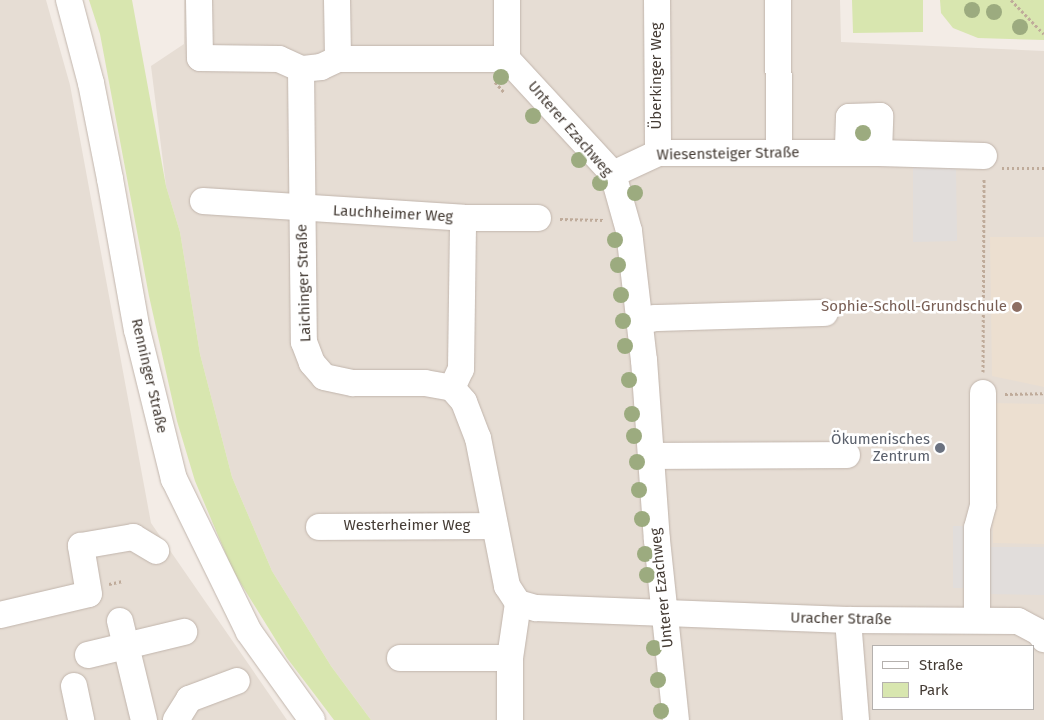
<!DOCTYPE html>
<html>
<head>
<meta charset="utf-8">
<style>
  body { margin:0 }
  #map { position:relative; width:1044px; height:720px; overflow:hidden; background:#f3ece6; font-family:"Fira Sans",sans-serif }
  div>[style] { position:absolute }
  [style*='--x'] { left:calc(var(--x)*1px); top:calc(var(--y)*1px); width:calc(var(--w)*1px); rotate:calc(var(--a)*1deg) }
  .residential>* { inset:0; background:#e6ddd4 }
  .education>* { inset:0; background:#ecdfd0 }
  .green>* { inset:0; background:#d8e6af }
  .parking>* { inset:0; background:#e1dddb }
  .path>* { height:3px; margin-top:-1.5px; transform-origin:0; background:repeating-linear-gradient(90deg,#bfab9a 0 2.5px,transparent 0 5px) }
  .roads { filter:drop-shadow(0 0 1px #c1b5ac) drop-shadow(0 0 1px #c1b5ac) }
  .minor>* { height:26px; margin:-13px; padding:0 13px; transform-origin:13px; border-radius:13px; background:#fff }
  .trees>* { width:16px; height:16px; margin:-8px; border-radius:50%; background:#9cab7f }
  .dots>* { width:14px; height:14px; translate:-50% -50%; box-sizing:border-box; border:2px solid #fff; border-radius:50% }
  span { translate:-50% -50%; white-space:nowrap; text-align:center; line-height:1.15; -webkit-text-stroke:5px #fff; paint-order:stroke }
  .street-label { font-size:15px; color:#453c35 }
  .education-label { font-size:15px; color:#785e54 }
  .right { translate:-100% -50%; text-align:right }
  .worship-label { font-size:15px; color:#5b616d }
  .legend { position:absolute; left:872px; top:645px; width:162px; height:65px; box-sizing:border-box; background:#fff; border:1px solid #b5b1ae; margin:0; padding:6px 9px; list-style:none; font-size:15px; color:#453c35 }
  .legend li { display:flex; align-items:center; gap:10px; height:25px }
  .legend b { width:25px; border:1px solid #b5b1ae }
</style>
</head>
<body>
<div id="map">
  <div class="residential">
    <i style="clip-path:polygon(0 0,46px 0,70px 85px,151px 523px,287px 720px,0 720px)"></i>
    <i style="clip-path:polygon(evenodd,184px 0,840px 0,841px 42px,1044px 51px,1044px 720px,371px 720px,331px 666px,272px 571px,232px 477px,200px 354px,180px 232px,166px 186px,151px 66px,184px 44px,184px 0,873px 646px,1033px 646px,1033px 709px,873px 709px,873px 646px)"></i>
  </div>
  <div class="education">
    <i style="clip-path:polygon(990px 237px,1044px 237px,1044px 387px,992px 376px)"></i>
    <i style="clip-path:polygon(992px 403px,1044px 404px,1044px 544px,993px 543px)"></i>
  </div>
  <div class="green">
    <i style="clip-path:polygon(89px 0,132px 0,166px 186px,180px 232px,200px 354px,232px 477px,272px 571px,331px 666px,371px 720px,334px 720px,287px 658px,233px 571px,195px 481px,177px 421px,149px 296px,100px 34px)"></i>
    <i style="clip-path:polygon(852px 0,923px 0,923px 32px,853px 33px)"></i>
    <i style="clip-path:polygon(940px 0,1044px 0,1044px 40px,978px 38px,953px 28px,941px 13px)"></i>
  </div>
  <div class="parking">
    <i style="clip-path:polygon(913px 164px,956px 164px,957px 241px,913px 242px)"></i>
    <i style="clip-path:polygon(953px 526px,968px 526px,967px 588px,953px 588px)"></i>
    <i style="clip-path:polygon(986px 547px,1044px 547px,1044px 595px,985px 594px)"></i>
  </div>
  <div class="path">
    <i style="--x:1011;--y:0;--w:47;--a:45.9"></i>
    <i style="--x:495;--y:82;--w:13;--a:48"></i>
    <i style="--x:1002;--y:168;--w:42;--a:0"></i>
    <i style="--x:560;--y:219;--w:44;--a:1.3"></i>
    <i style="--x:983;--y:372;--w:194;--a:-89.7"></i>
    <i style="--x:1005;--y:394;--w:39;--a:-1"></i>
    <i style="--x:109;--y:584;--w:14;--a:-12"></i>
  </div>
  <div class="roads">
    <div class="minor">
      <i style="--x:69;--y:0;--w:86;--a:75.2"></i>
      <i style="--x:91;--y:83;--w:98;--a:78.8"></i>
      <i style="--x:110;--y:179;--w:153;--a:79.9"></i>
      <i style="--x:137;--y:330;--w:154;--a:76.1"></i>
      <i style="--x:174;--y:479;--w:170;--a:63.9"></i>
      <i style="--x:249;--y:632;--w:108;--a:54.4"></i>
      <i style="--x:199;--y:0;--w:58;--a:89"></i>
      <i style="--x:200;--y:58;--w:79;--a:0.7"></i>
      <i style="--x:279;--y:59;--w:24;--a:24"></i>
      <i style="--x:337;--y:0;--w:59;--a:89"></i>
      <i style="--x:507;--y:0;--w:59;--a:90"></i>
      <i style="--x:507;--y:59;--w:156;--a:47.3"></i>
      <i style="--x:613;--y:174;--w:59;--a:74.3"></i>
      <i style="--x:629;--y:231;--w:130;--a:83.4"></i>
      <i style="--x:644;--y:360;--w:180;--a:85.9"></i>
      <i style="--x:657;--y:540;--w:181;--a:84"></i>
      <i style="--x:657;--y:0;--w:153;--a:89.6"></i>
      <i style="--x:778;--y:0;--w:153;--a:89.6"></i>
      <i style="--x:507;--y:59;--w:169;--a:180"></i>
      <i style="--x:338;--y:59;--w:19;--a:155"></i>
      <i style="--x:321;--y:67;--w:20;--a:174"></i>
      <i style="--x:301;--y:69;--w:273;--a:89.4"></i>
      <i style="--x:304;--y:342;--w:22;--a:69"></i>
      <i style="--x:312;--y:363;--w:18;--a:49"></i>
      <i style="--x:324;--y:377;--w:30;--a:12"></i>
      <i style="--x:353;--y:383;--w:72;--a:0"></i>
      <i style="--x:425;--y:383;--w:27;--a:10"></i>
      <i style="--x:452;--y:388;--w:18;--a:49"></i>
      <i style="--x:464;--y:402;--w:39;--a:69"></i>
      <i style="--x:478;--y:438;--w:151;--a:78.9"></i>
      <i style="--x:507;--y:586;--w:20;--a:57"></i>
      <i style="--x:518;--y:603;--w:19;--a:16"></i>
      <i style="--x:536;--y:608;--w:312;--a:2.2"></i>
      <i style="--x:848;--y:620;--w:170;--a:0.3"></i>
      <i style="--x:1018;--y:621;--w:24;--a:28"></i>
      <i style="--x:1039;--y:632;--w:9;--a:54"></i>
      <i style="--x:879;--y:153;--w:105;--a:1.6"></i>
      <i style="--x:613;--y:174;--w:50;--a:-25"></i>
      <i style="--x:658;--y:153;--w:221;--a:0"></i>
      <i style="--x:879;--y:153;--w:37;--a:-88"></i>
      <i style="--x:880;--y:116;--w:31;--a:178"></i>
      <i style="--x:849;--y:117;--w:36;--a:92"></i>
      <i style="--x:203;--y:201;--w:261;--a:3.7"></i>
      <i style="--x:463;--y:218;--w:75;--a:0"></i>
      <i style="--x:639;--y:322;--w:16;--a:-14"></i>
      <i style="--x:655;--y:318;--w:170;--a:-1.7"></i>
      <i style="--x:452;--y:388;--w:21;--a:-65"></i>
      <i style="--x:461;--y:369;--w:151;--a:-89.2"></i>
      <i style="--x:652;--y:456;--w:195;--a:-0.3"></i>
      <i style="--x:319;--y:527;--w:175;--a:-0.3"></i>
      <i style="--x:0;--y:615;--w:91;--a:-13.3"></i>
      <i style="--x:89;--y:594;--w:49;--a:-99.5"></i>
      <i style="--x:81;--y:546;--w:53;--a:-9.8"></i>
      <i style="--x:133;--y:537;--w:27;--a:31"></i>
      <i style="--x:977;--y:619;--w:91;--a:-90"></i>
      <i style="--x:977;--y:528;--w:24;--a:-75"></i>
      <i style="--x:983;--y:505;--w:112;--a:-90"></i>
      <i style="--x:848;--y:620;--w:100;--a:85.4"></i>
      <i style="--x:120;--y:621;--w:102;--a:76.4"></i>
      <i style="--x:88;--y:655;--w:99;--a:-13.5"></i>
      <i style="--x:400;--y:658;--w:110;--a:0"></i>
      <i style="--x:74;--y:686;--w:35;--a:78"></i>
      <i style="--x:176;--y:720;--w:25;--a:-58"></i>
      <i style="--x:189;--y:699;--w:51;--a:-20.6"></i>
      <i style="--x:510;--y:720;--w:62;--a:-90"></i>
      <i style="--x:510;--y:658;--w:56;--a:-81.7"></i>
    </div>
  </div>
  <div class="trees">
    <i style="left:972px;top:10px"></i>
    <i style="left:994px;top:12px"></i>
    <i style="left:1020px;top:27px"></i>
    <i style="left:501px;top:77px"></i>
    <i style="left:533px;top:116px"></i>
    <i style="left:863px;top:133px"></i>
    <i style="left:579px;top:160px"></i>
    <i style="left:600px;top:183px"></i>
    <i style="left:635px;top:193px"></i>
    <i style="left:615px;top:240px"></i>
    <i style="left:618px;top:265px"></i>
    <i style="left:621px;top:295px"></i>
    <i style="left:623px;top:321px"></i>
    <i style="left:625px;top:346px"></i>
    <i style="left:629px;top:380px"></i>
    <i style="left:632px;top:414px"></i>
    <i style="left:634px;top:436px"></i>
    <i style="left:637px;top:462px"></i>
    <i style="left:639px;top:490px"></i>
    <i style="left:642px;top:519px"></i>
    <i style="left:645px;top:554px"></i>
    <i style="left:647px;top:575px"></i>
    <i style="left:654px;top:648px"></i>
    <i style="left:658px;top:680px"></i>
    <i style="left:661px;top:711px"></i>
  </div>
  <div class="dots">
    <i style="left:1017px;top:307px;background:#8d6e63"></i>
    <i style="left:940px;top:448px;background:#6b7280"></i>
  </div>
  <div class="street-label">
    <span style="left:657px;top:76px;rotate:-90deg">Überkinger Weg</span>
    <span style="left:570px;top:129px;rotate:49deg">Unterer Ezachweg</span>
    <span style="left:728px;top:154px;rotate:-1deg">Wiesensteiger Straße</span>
    <span style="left:393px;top:214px;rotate:3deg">Lauchheimer Weg</span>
    <span style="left:304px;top:283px;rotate:-92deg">Laichinger Straße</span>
    <span style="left:149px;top:376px;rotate:77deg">Renninger Straße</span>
    <span style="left:407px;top:526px">Westerheimer Weg</span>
    <span style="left:662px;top:588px;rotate:-96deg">Unterer Ezachweg</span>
    <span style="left:841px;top:619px;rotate:1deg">Uracher Straße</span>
  </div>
  <div class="education-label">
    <span class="right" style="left:1007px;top:307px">Sophie-Scholl-Grundschule</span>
  </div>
  <div class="worship-label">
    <span class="right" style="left:930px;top:448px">Ökumenisches<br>Zentrum</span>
  </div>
  <ul class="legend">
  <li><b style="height:6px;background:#fff"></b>Straße</li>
  <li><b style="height:14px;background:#d8e6af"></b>Park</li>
  </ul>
</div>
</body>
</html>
